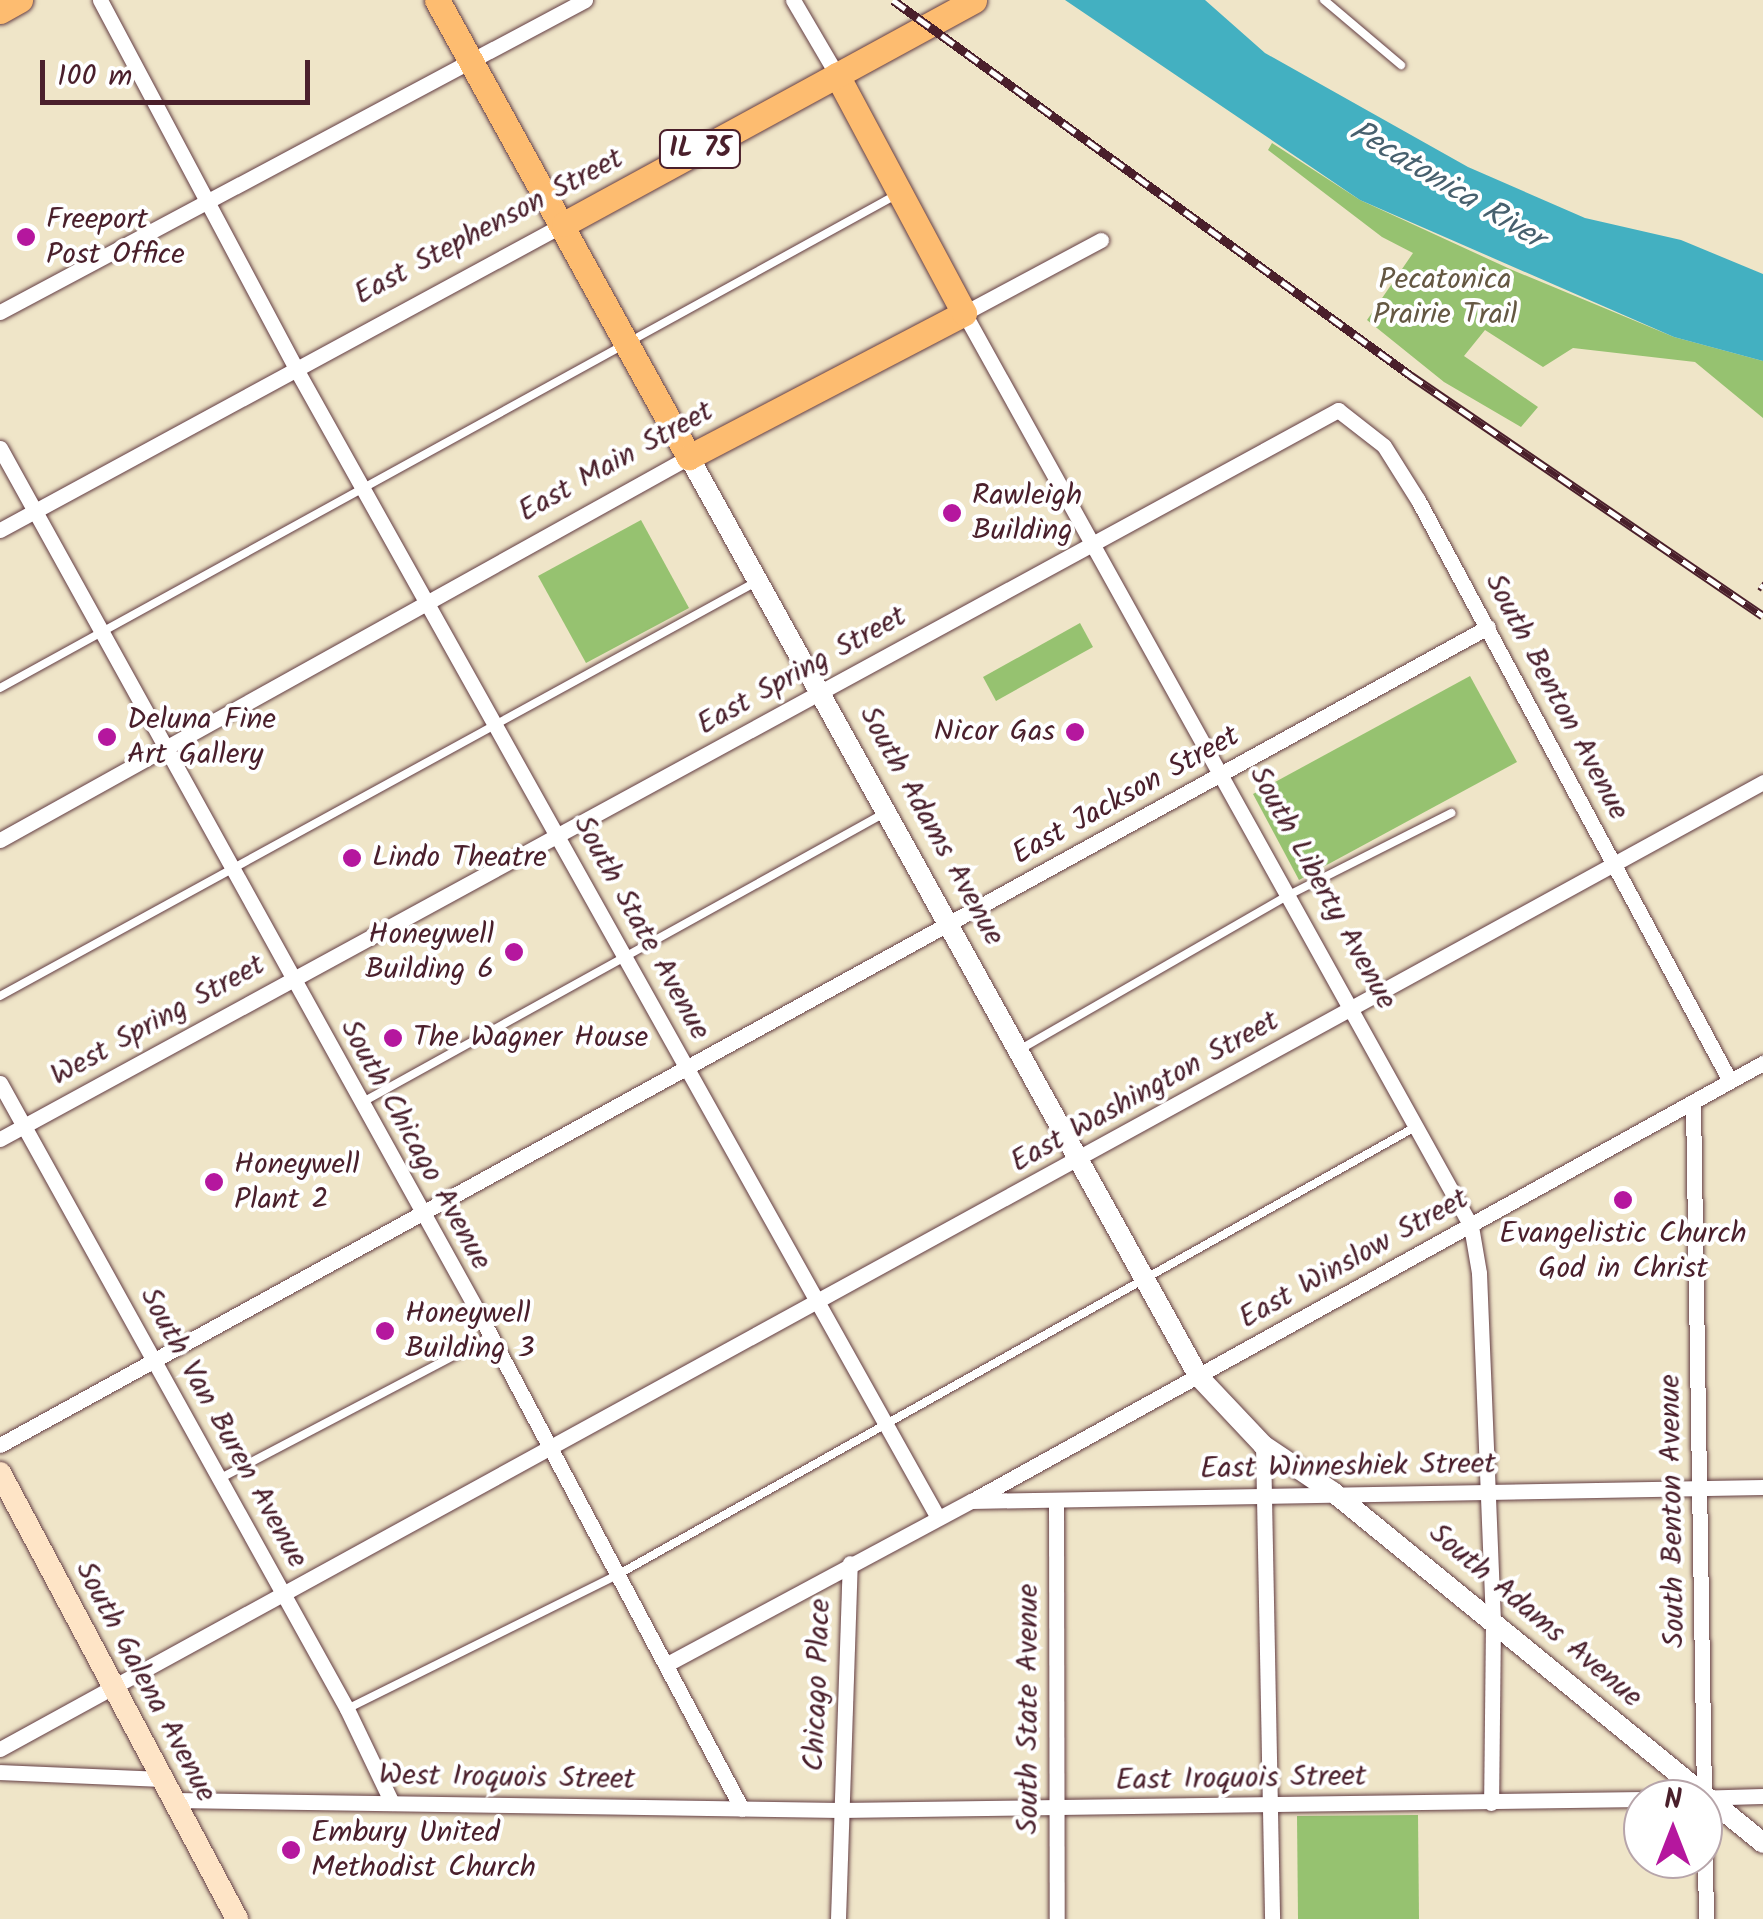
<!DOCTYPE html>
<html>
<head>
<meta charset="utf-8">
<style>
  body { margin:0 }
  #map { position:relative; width:1763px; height:1919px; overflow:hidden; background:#efe5c8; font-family:Kalam,sans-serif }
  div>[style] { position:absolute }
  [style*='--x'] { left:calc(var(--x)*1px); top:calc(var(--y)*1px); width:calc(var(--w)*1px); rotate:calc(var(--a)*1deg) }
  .green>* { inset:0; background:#96c270 }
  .water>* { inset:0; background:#43b0c1 }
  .roads { filter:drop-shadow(0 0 2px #633d43) drop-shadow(0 0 2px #633d43) }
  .service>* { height:8px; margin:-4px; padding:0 4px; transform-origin:4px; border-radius:4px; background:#fff }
  .minor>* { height:15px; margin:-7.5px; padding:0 7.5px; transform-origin:7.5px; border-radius:7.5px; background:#fff }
  .tertiary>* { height:20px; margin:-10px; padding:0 10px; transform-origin:10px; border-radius:10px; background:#fff }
  .secondary>* { height:22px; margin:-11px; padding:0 11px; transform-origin:11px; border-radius:11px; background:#fee4c6 }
  .primary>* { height:25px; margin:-12.5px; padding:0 12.5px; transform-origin:12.5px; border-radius:12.5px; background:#fdbc70 }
  .rail>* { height:9px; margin-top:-4.5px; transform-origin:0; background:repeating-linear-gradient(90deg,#fff 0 15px,#4a1f2b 0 30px); box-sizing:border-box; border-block:2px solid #4a1f2b }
  .dots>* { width:28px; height:28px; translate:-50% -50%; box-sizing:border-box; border:5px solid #fff; border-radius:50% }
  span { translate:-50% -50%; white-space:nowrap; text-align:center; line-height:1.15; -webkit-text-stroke:8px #fff; paint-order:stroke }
  .shield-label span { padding:2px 8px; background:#fff; border:2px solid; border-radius:8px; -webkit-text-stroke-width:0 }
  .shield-label { font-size:28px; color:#4a1f2b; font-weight:700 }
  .poi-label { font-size:30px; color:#4a1f2b }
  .left { translate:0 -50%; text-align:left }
  .right { translate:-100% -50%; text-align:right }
  .street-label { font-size:30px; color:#4a1f2b }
  .park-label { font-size:30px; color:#655843 }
  .water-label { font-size:32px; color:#47606e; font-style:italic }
  .north { position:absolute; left:1623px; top:1779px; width:100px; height:100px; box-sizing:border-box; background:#fff; border:2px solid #b7a5aa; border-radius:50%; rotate:0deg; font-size:28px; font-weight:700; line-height:40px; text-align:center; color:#4a1f2b }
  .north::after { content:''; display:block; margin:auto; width:35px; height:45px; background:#b5179e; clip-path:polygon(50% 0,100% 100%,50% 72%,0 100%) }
  .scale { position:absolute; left:40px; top:60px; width:270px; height:45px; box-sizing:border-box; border:5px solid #4a1f2b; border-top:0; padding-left:12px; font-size:30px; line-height:35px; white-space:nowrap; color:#4a1f2b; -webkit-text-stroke:8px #fff; paint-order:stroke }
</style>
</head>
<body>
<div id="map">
  <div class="green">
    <i style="clip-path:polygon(1272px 143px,1360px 200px,1510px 269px,1674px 337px,1763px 361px,1763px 418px,1695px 362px,1573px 348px,1543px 367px,1485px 330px,1464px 356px,1538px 407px,1521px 427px,1444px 382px,1367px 320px,1413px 253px,1382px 237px,1268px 150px)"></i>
    <i style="clip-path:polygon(641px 520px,689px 608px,586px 663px,538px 576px)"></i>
    <i style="clip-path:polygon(1080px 623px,1093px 647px,996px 701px,983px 677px)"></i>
    <i style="clip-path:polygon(1470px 676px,1517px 762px,1299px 880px,1253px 794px)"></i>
    <i style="clip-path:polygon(1418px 1815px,1419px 1919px,1298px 1919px,1297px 1816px)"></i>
  </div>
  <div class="water">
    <i style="clip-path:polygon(1065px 0,1205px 0,1265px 53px,1468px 167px,1585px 218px,1681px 240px,1763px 274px,1763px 361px,1674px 337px,1360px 200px)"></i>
  </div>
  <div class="roads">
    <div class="service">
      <i style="--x:1324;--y:0;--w:101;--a:40.2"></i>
      <i style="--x:0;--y:688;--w:1023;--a:-28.82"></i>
      <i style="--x:0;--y:996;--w:860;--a:-28.71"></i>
      <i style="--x:1019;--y:1050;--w:311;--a:-29.9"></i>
      <i style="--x:1289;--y:895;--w:182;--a:-26.8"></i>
      <i style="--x:361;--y:1103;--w:597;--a:-28.97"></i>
      <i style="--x:219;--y:1479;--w:305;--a:-27.7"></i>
      <i style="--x:347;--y:1709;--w:304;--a:-26.4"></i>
      <i style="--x:619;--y:1574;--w:915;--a:-29.31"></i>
    </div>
    <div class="minor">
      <i style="--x:100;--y:0;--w:418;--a:62"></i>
      <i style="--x:296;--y:369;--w:1312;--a:60.8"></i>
      <i style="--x:793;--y:0;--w:87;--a:59.6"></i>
      <i style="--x:1101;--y:240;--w:155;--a:151.9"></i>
      <i style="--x:964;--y:313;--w:1044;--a:60.96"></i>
      <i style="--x:1471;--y:1226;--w:48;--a:80.3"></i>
      <i style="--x:1479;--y:1273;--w:349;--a:87.7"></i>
      <i style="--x:1493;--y:1622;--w:181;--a:90.6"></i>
      <i style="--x:0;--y:312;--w:663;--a:-28.07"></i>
      <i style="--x:0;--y:448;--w:985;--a:61.04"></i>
      <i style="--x:477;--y:1310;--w:565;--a:62.03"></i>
      <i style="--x:0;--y:530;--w:642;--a:-28.48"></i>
      <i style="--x:0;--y:840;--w:788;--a:-29.07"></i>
      <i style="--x:0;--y:1083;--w:716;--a:61"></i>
      <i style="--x:347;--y:1709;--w:104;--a:64.4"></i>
      <i style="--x:1693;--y:1103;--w:816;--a:89.09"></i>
      <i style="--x:0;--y:1139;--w:1524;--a:-28.58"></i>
      <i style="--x:1338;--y:410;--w:58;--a:38"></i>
      <i style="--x:1384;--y:446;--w:64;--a:57.8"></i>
      <i style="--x:1418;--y:500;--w:659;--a:61.76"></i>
      <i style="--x:0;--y:1445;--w:1698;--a:-28.8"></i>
      <i style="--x:1263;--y:1445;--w:474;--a:88.9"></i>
      <i style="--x:975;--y:1499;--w:901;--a:-28.96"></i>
      <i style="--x:1056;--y:1500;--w:419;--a:89.9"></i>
      <i style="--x:667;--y:1664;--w:345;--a:-28.2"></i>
      <i style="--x:971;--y:1501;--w:792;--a:-1.01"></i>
      <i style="--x:0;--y:1749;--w:2011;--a:-28.74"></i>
      <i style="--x:0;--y:1772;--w:161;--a:2.5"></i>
      <i style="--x:1658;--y:1799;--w:105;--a:-1.6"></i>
      <i style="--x:173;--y:1800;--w:667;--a:0.86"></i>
      <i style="--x:840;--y:1810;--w:803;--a:-0.78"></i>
      <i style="--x:838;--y:1919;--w:356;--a:-88.1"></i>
    </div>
    <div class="tertiary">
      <i style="--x:689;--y:457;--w:1052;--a:61"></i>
      <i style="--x:1199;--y:1377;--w:93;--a:46.7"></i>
      <i style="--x:1263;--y:1445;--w:84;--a:33.9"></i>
      <i style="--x:1333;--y:1492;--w:555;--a:39.22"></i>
    </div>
    <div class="secondary">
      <i style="--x:0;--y:1473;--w:505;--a:62.01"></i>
    </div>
    <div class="primary">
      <i style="--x:437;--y:0;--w:522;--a:61.13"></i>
      <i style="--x:689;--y:457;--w:310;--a:-27.6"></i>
      <i style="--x:964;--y:313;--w:270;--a:-118.1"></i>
      <i style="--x:0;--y:11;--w:23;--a:-29"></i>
      <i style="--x:564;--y:224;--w:467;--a:-28.6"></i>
    </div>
  </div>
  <div class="rail">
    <i style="--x:893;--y:0;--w:639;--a:35.95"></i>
    <i style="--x:1410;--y:375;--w:427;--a:34.3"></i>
    <i style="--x:1760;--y:585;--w:4;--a:34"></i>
  </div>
  <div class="dots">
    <i style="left:26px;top:237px;background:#b5179e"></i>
    <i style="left:952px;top:513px;background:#b5179e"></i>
    <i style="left:1075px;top:732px;background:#b5179e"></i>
    <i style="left:107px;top:737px;background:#b5179e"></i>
    <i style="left:352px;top:858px;background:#b5179e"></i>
    <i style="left:514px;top:952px;background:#b5179e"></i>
    <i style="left:393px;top:1038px;background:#b5179e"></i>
    <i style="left:214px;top:1182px;background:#b5179e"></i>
    <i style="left:1623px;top:1200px;background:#b5179e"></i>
    <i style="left:385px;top:1331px;background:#b5179e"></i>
    <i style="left:291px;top:1850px;background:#b5179e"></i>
  </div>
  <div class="shield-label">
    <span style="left:700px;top:149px">IL 75</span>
  </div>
  <div class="poi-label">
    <span class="left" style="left:46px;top:237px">Freeport<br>Post Office</span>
    <span class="left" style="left:972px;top:513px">Rawleigh<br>Building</span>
    <span class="left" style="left:127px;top:737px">Deluna Fine<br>Art Gallery</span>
    <span class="right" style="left:1055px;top:732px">Nicor Gas</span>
    <span class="left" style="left:372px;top:858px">Lindo Theatre</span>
    <span class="right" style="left:494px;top:952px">Honeywell<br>Building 6</span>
    <span class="left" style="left:413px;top:1038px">The Wagner House</span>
    <span class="left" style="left:234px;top:1182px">Honeywell<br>Plant 2</span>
    <span style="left:1623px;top:1251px">Evangelistic Church<br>God in Christ</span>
    <span class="left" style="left:405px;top:1331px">Honeywell<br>Building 3</span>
    <span class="left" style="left:311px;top:1850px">Embury United<br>Methodist Church</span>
  </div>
  <div class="street-label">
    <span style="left:489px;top:227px;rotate:-28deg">East Stephenson Street</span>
    <span style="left:616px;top:462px;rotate:-29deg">East Main Street</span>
    <span style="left:802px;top:671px;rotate:-29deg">East Spring Street</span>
    <span style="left:1556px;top:697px;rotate:62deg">South Benton Avenue</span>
    <span style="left:1126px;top:796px;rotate:-29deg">East Jackson Street</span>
    <span style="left:931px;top:826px;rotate:61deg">South Adams Avenue</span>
    <span style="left:1322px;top:888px;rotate:61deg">South Liberty Avenue</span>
    <span style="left:641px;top:928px;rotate:61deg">South State Avenue</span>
    <span style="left:158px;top:1021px;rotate:-29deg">West Spring Street</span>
    <span style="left:1145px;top:1092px;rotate:-29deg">East Washington Street</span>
    <span style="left:415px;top:1145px;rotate:61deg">South Chicago Avenue</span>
    <span style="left:1354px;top:1259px;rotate:-29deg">East Winslow Street</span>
    <span style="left:223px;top:1428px;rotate:61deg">South Van Buren Avenue</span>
    <span style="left:1348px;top:1467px;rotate:-1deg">East Winneshiek Street</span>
    <span style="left:1673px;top:1511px;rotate:-91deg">South Benton Avenue</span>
    <span style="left:1535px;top:1616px;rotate:40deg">South Adams Avenue</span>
    <span style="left:145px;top:1682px;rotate:62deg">South Galena Avenue</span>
    <span style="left:818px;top:1685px;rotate:-88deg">Chicago Place</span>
    <span style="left:1029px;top:1709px;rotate:-90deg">South State Avenue</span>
    <span style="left:507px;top:1778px;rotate:1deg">West Iroquois Street</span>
    <span style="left:1241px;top:1779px;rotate:-1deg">East Iroquois Street</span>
  </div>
  <div class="park-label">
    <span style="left:1445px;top:297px">Pecatonica<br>Prairie Trail</span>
  </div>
  <div class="water-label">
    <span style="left:1446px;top:186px;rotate:31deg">Pecatonica River</span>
  </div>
  <div class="north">N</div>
  <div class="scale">100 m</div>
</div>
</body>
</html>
